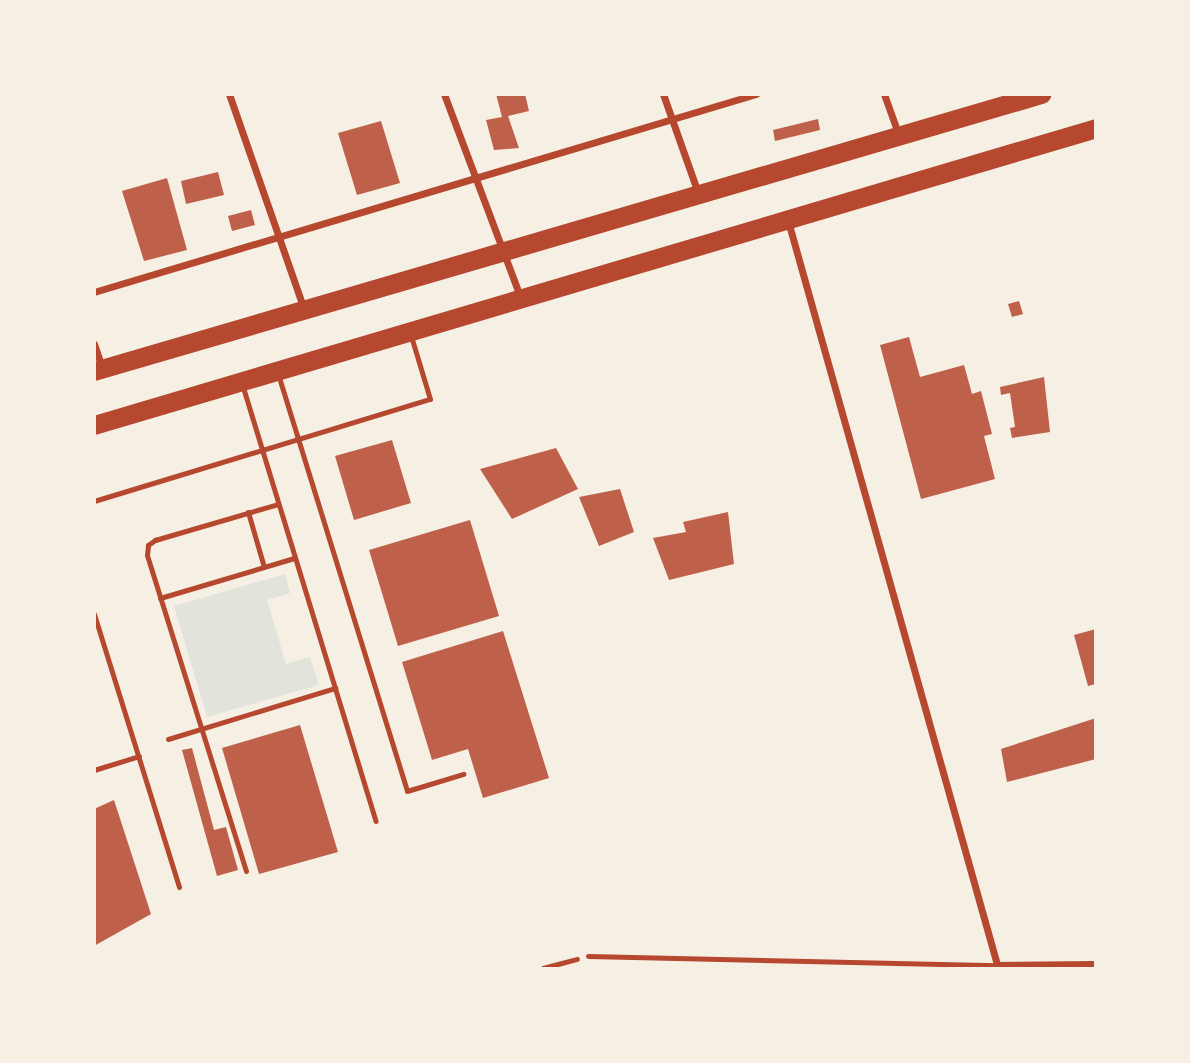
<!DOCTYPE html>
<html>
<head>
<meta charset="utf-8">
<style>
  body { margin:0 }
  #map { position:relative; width:1190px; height:1063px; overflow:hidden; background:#f6efe4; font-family:"DM Sans",sans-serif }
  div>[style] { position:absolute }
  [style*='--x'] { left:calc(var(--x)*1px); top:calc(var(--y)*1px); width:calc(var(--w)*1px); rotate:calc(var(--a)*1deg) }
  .green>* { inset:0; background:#e2e4dc }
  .building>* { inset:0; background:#bf614a }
  .path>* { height:4.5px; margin:-2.25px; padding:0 2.25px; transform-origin:2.25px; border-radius:2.25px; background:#b5482f }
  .service>* { height:5px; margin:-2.5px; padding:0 2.5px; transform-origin:2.5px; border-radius:2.5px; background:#b5482f }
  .minor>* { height:7px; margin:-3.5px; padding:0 3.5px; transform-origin:3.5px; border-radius:3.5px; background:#b5482f }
  .trunk>* { height:19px; margin:-9.5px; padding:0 9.5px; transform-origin:9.5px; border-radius:9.5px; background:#b5482f }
  span { translate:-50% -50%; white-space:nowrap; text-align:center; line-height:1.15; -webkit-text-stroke:5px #f6efe4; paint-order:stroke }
  .frame { position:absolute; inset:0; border:96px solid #f6efe4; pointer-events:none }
</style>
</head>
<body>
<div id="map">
  <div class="green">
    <i style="clip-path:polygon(285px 574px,290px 593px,267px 600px,286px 664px,310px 657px,319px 685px,207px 717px,174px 606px)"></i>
  </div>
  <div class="building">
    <i style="clip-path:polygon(496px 94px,525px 94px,529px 111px,508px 116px,519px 148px,494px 150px,486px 120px,502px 117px)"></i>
    <i style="clip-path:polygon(818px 119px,820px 130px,775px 141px,773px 130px)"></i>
    <i style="clip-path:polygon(381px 121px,400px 183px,357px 195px,338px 133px)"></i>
    <i style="clip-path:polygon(218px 172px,224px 195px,186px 204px,181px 181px)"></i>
    <i style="clip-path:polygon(167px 178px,187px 250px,144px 261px,122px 191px)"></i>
    <i style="clip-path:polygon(251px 210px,255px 225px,232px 231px,228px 216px)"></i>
    <i style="clip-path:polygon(1019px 301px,1023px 314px,1012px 317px,1008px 304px)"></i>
    <i style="clip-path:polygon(909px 337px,920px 377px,964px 365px,972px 394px,981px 391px,992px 434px,984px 436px,995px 479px,921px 499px,880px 345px)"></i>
    <i style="clip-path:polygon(1044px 377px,1050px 432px,1012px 438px,1010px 428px,1015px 427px,1010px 393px,1001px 395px,1000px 387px)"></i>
    <i style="clip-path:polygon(392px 440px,411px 503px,354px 520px,335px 456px)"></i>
    <i style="clip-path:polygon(556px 448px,578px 489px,512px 519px,480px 469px)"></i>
    <i style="clip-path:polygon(620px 489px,634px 532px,599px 546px,579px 497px)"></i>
    <i style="clip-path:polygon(728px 512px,734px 564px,669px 580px,653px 538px,686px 532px,683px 522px)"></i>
    <i style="clip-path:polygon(470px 520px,499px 616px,398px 646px,369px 550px)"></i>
    <i style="clip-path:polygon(1096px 629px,1096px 684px,1088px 686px,1074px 635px)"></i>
    <i style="clip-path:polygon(503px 631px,549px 778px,483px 798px,468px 749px,432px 760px,402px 662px)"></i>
    <i style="clip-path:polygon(1096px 718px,1096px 759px,1007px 782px,1001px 749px)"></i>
    <i style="clip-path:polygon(300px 725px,338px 852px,259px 874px,222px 748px)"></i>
    <i style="clip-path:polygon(192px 748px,214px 830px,226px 827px,238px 870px,217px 876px,182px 750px)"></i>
    <i style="clip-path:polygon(114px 800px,151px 914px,94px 946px,94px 809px)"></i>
  </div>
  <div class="path">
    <i style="--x:543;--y:968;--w:35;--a:-15"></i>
  </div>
  <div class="service">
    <i style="--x:278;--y:374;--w:436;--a:72.8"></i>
    <i style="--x:407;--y:791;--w:59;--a:-16.9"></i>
    <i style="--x:242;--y:384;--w:457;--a:73"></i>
    <i style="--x:94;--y:501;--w:351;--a:-16.9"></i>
    <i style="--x:430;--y:399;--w:66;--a:-106.8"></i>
    <i style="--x:248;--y:512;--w:57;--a:73.8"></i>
    <i style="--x:160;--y:598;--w:140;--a:-16.6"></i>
    <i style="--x:94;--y:614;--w:286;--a:72.7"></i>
    <i style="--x:168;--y:739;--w:175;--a:-17"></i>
    <i style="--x:94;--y:770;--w:47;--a:-17.3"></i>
    <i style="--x:246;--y:871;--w:331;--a:-107.4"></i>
    <i style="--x:147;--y:555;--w:10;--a:-84"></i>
    <i style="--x:148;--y:545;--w:9;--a:-36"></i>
    <i style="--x:155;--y:540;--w:128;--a:-16.3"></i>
    <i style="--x:588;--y:956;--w:409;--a:1.3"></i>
  </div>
  <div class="minor">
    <i style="--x:229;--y:94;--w:228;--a:70.8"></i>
    <i style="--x:444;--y:94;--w:216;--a:69.4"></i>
    <i style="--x:663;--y:94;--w:105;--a:70.5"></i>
    <i style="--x:884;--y:94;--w:41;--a:70.3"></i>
    <i style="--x:788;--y:221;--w:776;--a:74.3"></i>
    <i style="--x:94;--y:292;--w:691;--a:-16.65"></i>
    <i style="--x:94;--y:344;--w:24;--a:71"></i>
    <i style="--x:997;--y:965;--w:99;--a:-0.6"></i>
  </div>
  <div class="trunk">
    <i style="--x:94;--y:371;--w:987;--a:-16.3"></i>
    <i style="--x:94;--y:425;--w:1045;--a:-16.51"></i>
  </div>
  <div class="frame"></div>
</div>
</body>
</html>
